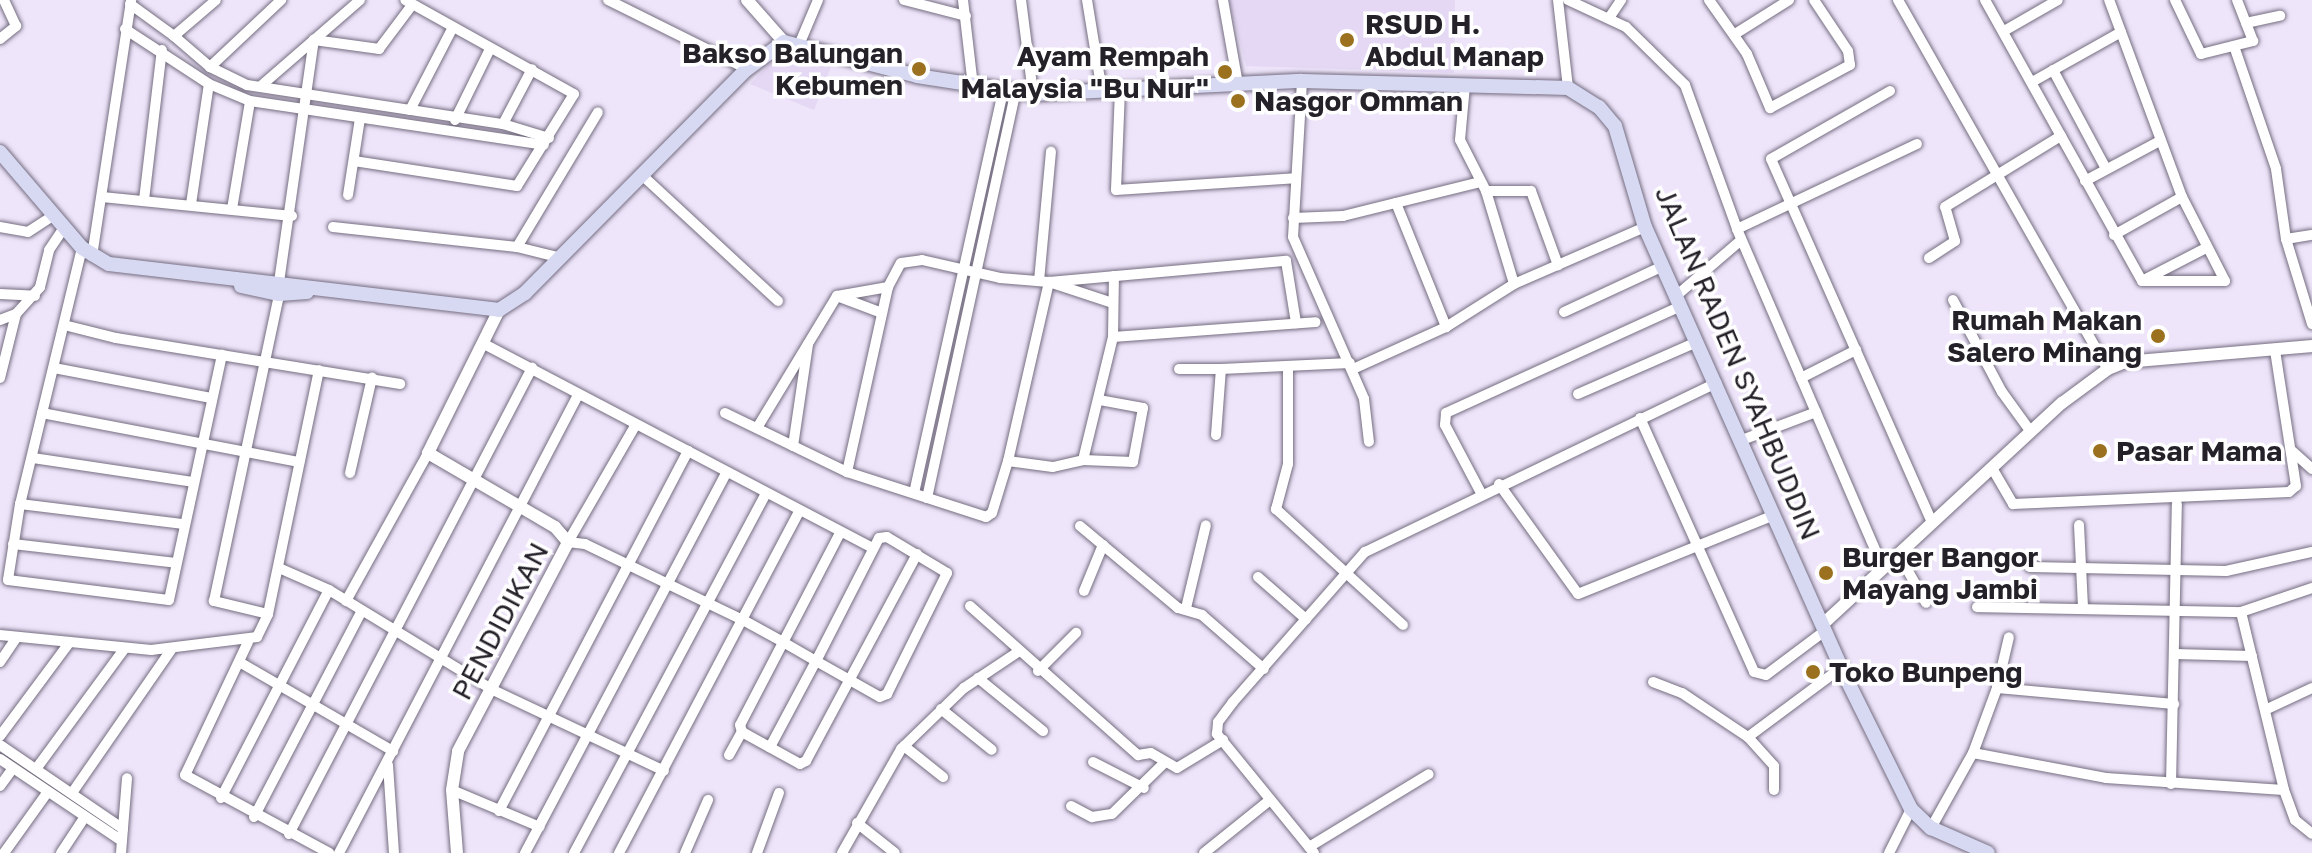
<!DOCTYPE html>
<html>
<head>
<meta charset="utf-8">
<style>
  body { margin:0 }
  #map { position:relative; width:2312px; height:853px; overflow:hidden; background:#eee5fa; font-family:"Golos Text",sans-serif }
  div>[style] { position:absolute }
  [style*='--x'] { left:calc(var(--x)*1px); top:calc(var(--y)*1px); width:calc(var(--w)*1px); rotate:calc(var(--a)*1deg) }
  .built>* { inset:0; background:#e5d8f4 }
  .roads { filter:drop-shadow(0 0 2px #756d80) drop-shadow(0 0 2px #756d80) }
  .minor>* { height:10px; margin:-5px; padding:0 5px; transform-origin:5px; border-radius:5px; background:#fff }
  .tertiary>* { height:12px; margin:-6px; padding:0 6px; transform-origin:6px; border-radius:6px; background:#fff }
  .secondary>* { height:14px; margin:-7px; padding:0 7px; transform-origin:7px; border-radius:7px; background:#d7d9f3 }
  .dots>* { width:22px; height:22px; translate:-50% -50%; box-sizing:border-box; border:4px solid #fff; border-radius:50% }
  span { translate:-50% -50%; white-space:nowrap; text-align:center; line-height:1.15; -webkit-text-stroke:7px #fff; paint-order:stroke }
  .poi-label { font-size:28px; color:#252129; font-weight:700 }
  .left { translate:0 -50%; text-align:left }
  .right { translate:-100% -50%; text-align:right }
  .street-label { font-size:28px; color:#252129 }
</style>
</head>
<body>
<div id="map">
  <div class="built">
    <i style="clip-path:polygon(1229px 0,1455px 0,1454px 73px,1246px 66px)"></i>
    <i style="clip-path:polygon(801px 55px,833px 62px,814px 110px,750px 84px,777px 57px)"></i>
  </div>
  <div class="roads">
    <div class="minor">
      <i style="--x:608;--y:0;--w:155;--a:26.4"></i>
      <i style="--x:904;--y:0;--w:64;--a:14.5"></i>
      <i style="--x:963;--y:0;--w:87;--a:83.4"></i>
      <i style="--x:1021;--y:0;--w:95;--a:82.7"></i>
      <i style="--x:1087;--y:0;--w:93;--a:80.7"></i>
      <i style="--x:1223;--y:0;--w:85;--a:79.9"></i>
      <i style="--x:1558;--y:0;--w:89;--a:83.5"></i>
      <i style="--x:1568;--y:0;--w:64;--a:25"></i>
      <i style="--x:1626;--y:27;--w:83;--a:44.5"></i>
      <i style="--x:1685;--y:85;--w:153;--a:70.1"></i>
      <i style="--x:1737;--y:229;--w:369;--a:66.7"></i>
      <i style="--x:1709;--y:0;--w:66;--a:54.9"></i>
      <i style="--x:1747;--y:54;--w:59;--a:66.9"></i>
      <i style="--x:1770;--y:108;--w:91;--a:-28.3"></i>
      <i style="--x:1850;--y:65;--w:14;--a:-98"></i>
      <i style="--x:1848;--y:51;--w:61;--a:-123.7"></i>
      <i style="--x:1898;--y:0;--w:425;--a:60.4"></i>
      <i style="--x:1985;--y:0;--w:322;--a:60.8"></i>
      <i style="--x:2142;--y:281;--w:83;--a:0"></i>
      <i style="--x:2225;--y:281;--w:94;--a:-117.1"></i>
      <i style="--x:2182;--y:197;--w:210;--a:-110.3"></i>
      <i style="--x:2175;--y:0;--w:60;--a:64.3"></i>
      <i style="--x:2201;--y:54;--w:54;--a:-14"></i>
      <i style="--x:2253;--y:41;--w:44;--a:-111.3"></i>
      <i style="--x:130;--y:4;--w:54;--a:36"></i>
      <i style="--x:174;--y:36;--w:55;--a:-40.6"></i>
      <i style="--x:1609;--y:18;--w:22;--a:-56"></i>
      <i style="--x:2246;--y:23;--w:35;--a:-12"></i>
      <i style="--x:125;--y:29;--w:100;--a:33.2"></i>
      <i style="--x:209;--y:84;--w:44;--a:22.5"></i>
      <i style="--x:2004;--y:31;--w:62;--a:-29.9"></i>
      <i style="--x:1735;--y:34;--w:64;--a:-32.2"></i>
      <i style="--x:174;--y:36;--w:48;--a:40.7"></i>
      <i style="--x:210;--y:67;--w:41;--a:25.9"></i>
      <i style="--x:247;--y:85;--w:259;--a:8.7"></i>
      <i style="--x:503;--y:124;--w:48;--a:16.9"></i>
      <i style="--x:0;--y:39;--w:21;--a:-39"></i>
      <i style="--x:16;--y:26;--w:29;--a:-115"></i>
      <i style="--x:799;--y:45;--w:49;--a:-67.1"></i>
      <i style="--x:2234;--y:46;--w:130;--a:71.1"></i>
      <i style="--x:2276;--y:169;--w:71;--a:81.9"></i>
      <i style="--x:2286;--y:239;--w:89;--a:73"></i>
      <i style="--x:210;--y:67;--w:98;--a:-43.3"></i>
      <i style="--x:2053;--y:70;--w:112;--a:61.8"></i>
      <i style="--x:1302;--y:81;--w:156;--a:93.3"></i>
      <i style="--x:1293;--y:237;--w:177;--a:66.3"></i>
      <i style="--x:1364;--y:399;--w:43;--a:83.4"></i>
      <i style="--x:2032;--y:82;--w:102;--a:-29.3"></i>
      <i style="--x:262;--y:85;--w:69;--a:-40.9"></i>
      <i style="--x:314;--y:40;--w:66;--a:7.9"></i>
      <i style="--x:379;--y:49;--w:55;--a:-53.1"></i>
      <i style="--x:1465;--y:85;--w:55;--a:95.2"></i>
      <i style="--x:1460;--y:140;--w:57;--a:63"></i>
      <i style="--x:1486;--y:191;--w:97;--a:73.2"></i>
      <i style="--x:1120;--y:90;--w:100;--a:92.3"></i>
      <i style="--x:1116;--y:190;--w:179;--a:-3.8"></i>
      <i style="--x:1890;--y:91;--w:137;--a:150.3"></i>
      <i style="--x:1771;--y:159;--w:398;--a:66.1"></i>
      <i style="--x:410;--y:110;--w:93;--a:-62.6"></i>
      <i style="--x:455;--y:120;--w:79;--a:-63.8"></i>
      <i style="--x:503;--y:124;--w:62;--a:-62.2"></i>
      <i style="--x:354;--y:161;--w:165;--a:8.7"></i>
      <i style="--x:517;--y:186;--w:108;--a:-58.2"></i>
      <i style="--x:574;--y:94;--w:193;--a:-150.9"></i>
      <i style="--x:643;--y:176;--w:184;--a:42.8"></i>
      <i style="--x:2085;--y:181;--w:85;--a:-28.1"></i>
      <i style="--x:1486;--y:191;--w:45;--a:0"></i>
      <i style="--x:1531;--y:191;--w:79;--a:70"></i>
      <i style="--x:348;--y:195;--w:78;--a:-81.1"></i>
      <i style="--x:102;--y:197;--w:191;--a:5.7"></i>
      <i style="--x:144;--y:200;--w:151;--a:-83.2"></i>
      <i style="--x:1396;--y:203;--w:134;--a:68"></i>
      <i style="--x:191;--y:204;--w:121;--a:-81.5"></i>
      <i style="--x:232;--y:209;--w:109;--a:-80.5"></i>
      <i style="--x:250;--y:101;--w:297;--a:8.5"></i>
      <i style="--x:1293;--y:218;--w:50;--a:-2.3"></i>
      <i style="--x:1343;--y:216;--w:141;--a:-13.9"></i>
      <i style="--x:0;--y:227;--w:28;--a:10"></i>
      <i style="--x:28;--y:232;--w:30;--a:-33"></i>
      <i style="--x:333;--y:227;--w:185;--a:6.2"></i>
      <i style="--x:517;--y:247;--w:41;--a:14"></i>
      <i style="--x:1737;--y:229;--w:199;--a:-25.3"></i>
      <i style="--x:2114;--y:235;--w:78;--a:-29.2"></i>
      <i style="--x:2286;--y:239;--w:26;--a:-9"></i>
      <i style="--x:517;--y:247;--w:157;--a:-59"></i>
      <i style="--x:82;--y:248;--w:263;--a:103.6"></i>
      <i style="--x:20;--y:504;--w:77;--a:99"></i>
      <i style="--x:8;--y:580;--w:162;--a:7.1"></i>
      <i style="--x:169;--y:600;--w:251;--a:-77.8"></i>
      <i style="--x:92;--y:256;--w:259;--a:-81.3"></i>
      <i style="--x:1929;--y:258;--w:31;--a:-33"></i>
      <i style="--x:1955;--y:241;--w:35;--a:-106"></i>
      <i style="--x:1945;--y:207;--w:136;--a:-31.5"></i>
      <i style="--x:1039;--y:281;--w:130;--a:-84.7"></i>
      <i style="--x:2142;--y:281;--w:72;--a:-27.3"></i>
      <i style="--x:279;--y:282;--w:245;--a:-81.8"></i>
      <i style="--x:314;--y:40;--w:61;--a:-41"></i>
      <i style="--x:0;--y:294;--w:35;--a:3"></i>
      <i style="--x:837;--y:296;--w:48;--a:20.7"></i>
      <i style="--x:1676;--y:296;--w:86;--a:-40.7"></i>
      <i style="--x:1953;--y:300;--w:104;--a:62"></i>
      <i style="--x:2002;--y:392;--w:49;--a:54.1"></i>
      <i style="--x:1564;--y:312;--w:109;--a:-24.9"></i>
      <i style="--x:0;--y:320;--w:17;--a:-21"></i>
      <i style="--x:64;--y:325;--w:54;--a:14"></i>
      <i style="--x:116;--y:338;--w:288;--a:9.2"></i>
      <i style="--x:1113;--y:337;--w:203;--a:-4.2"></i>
      <i style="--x:486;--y:345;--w:437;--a:27.7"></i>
      <i style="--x:1288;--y:367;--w:97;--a:90"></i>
      <i style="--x:1288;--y:464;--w:47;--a:104.9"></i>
      <i style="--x:1276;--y:509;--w:172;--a:42.4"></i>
      <i style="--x:54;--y:368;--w:160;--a:10.8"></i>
      <i style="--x:1179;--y:369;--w:42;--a:0"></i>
      <i style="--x:1353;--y:369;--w:102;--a:-24.3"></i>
      <i style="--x:1446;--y:327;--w:80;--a:-32.3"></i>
      <i style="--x:1514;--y:284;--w:143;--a:-23.5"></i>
      <i style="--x:0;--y:378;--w:66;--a:-76"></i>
      <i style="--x:16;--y:314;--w:36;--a:-48"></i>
      <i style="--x:40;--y:287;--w:38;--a:-76"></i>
      <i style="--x:49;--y:250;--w:27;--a:-56"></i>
      <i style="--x:1801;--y:378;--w:62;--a:-27"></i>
      <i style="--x:1578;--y:394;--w:130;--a:-23.6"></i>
      <i style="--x:42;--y:413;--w:262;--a:10.8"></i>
      <i style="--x:725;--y:413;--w:136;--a:25.8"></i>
      <i style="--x:847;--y:472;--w:146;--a:17.9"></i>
      <i style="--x:986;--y:517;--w:7;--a:-34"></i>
      <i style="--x:992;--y:513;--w:54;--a:-72.9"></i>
      <i style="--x:1008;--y:461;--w:184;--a:-77.1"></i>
      <i style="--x:1049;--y:282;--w:67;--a:18.2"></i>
      <i style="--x:1640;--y:418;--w:278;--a:65.8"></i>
      <i style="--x:1754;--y:672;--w:12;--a:14"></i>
      <i style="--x:1766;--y:675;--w:75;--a:-36.9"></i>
      <i style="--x:635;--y:426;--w:134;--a:120"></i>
      <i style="--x:568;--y:542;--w:17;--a:7"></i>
      <i style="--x:585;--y:544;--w:175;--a:25.7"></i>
      <i style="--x:743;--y:620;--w:46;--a:28.8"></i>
      <i style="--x:783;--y:642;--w:38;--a:30"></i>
      <i style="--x:816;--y:661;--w:73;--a:29.4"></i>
      <i style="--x:880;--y:697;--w:8;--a:-23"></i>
      <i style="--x:887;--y:694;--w:135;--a:-63.6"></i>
      <i style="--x:947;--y:573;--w:70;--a:-149"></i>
      <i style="--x:887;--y:537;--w:8;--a:173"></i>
      <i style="--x:879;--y:538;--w:138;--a:117.1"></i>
      <i style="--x:816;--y:661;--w:98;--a:118.1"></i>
      <i style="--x:757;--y:428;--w:154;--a:-58.8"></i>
      <i style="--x:837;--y:296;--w:52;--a:-10"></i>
      <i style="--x:1216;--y:435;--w:66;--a:-85.7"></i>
      <i style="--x:1221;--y:369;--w:129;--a:-2.7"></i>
      <i style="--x:1742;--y:440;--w:79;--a:-20.7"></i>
      <i style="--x:793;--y:446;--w:103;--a:-81.6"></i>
      <i style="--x:2292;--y:451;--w:27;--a:42"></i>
      <i style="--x:33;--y:458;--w:163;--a:8.5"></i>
      <i style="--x:1083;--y:460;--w:127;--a:-76.3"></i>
      <i style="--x:1113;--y:337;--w:61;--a:-89.1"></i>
      <i style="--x:1008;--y:461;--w:45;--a:7.6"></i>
      <i style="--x:1053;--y:467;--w:31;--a:-13"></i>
      <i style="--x:1083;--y:460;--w:50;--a:2.3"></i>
      <i style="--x:1133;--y:462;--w:55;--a:-79.5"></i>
      <i style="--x:1143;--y:408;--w:45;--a:-169.7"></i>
      <i style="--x:1992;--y:468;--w:42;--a:59.7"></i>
      <i style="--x:2013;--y:504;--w:276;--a:-2.5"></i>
      <i style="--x:2289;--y:492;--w:9;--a:-41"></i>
      <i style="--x:2296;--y:486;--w:138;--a:-98.8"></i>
      <i style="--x:847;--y:472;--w:189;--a:-77.5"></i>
      <i style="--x:888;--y:287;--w:27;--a:-62"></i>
      <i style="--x:901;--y:263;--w:21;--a:-8"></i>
      <i style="--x:922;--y:260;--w:80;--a:13"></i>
      <i style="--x:1000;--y:278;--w:49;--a:4.7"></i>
      <i style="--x:1049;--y:282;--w:238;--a:-5.1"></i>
      <i style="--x:1286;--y:261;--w:63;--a:80.8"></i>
      <i style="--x:350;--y:473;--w:98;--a:-77"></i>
      <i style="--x:1499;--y:484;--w:135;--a:54.3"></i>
      <i style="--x:1578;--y:594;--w:212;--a:-21.9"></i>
      <i style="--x:914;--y:493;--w:412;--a:-77.5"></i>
      <i style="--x:1481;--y:493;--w:77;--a:-117.9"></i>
      <i style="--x:1445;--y:425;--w:12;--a:-85"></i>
      <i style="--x:1446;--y:413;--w:258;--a:-24.5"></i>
      <i style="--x:927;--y:498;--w:414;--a:-77.7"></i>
      <i style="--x:20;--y:504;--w:165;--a:7"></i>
      <i style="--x:2079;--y:525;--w:82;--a:87.2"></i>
      <i style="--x:1080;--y:526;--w:128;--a:39.9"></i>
      <i style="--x:1178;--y:608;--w:25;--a:16"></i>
      <i style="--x:1202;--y:615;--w:82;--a:41.1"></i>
      <i style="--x:840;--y:533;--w:216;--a:117.5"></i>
      <i style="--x:740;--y:725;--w:7;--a:74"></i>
      <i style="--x:742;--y:732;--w:66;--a:28.9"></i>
      <i style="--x:800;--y:764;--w:7;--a:-27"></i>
      <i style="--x:806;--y:761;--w:235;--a:-61.8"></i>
      <i style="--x:13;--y:544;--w:164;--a:6.6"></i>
      <i style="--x:1899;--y:555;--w:55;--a:60.6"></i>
      <i style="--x:2030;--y:567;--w:196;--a:1.2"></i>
      <i style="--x:2226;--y:571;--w:88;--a:-12.5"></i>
      <i style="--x:279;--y:568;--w:55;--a:23.7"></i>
      <i style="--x:329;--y:590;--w:192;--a:31.4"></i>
      <i style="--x:493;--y:690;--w:189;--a:25.3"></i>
      <i style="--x:1258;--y:577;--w:64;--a:41.2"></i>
      <i style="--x:2312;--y:588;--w:75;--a:161.3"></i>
      <i style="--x:2241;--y:612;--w:183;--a:76.4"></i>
      <i style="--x:2284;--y:790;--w:32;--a:70"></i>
      <i style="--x:2295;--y:820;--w:22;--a:39"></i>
      <i style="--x:1084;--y:591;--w:50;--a:-67.6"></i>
      <i style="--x:346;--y:601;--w:169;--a:-61"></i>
      <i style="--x:970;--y:606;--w:225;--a:41.6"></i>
      <i style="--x:1138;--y:755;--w:13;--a:-9"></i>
      <i style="--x:1151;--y:753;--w:30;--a:30"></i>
      <i style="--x:1177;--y:768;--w:54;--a:-31.3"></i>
      <i style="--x:1977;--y:607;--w:264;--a:1.1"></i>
      <i style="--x:1186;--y:608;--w:85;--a:-76.5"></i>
      <i style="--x:268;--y:614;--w:56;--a:-166.5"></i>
      <i style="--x:214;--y:601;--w:314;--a:-78"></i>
      <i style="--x:0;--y:635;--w:152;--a:5.7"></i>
      <i style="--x:151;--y:650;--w:107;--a:-7"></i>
      <i style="--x:257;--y:637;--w:25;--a:-64"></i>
      <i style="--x:268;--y:614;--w:249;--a:-78.2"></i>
      <i style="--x:248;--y:642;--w:147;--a:115.3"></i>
      <i style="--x:185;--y:775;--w:164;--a:28.4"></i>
      <i style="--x:2175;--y:654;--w:77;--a:1.5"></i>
      <i style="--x:0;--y:662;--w:29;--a:-56"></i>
      <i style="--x:241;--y:663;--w:176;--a:30.1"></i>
      <i style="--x:1038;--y:671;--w:54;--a:-45"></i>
      <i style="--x:978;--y:678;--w:84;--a:39.2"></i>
      <i style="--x:1653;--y:682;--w:31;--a:21"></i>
      <i style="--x:1682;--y:693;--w:79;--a:33.7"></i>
      <i style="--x:1748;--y:737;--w:116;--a:-36.6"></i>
      <i style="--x:1997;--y:688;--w:52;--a:-76.8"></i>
      <i style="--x:941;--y:709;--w:65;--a:38.8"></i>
      <i style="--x:2265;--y:710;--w:52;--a:-25.1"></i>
      <i style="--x:0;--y:736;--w:116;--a:-53.4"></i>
      <i style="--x:1748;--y:737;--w:39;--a:48"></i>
      <i style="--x:1774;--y:766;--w:24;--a:90"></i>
      <i style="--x:0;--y:745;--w:149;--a:34.3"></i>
      <i style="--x:904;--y:746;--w:50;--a:38.5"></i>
      <i style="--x:1973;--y:753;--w:135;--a:10.6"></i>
      <i style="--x:2106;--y:778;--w:178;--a:3.9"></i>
      <i style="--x:729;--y:755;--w:26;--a:-61"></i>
      <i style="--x:0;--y:759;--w:147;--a:33.9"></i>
      <i style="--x:1093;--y:762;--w:57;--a:27"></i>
      <i style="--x:388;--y:765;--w:88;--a:86.1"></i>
      <i style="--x:36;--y:769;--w:149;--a:-53.7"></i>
      <i style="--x:2171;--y:784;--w:280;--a:-88.8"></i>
      <i style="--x:0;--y:786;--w:22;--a:-54"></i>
      <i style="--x:452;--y:790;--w:95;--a:22.8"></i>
      <i style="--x:72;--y:793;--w:174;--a:-55.3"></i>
      <i style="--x:221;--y:798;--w:234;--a:-62.6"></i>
      <i style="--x:1071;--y:806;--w:24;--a:28"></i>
      <i style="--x:1092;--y:817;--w:20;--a:-9"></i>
      <i style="--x:1112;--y:814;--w:71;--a:-44.4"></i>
      <i style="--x:499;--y:811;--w:407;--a:-62.3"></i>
      <i style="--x:254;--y:817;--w:233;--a:-62.4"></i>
      <i style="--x:857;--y:823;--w:48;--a:38.3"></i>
      <i style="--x:1931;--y:828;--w:86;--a:-60.8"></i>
      <i style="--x:1973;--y:753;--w:69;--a:-69.7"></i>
      <i style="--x:1997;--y:688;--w:178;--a:5.2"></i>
      <i style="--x:289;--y:834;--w:526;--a:-62.46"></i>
      <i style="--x:1309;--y:847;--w:140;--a:-31.3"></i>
      <i style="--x:4;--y:853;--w:74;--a:-54.4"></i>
      <i style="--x:61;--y:853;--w:42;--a:-56.7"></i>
      <i style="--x:121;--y:853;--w:75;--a:-85.4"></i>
      <i style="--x:339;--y:853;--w:517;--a:-62.44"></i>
      <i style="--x:525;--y:853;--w:431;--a:-62.1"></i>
      <i style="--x:574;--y:853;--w:407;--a:-61.9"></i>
      <i style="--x:619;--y:853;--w:386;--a:-62.2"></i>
      <i style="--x:685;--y:853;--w:58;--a:-66.5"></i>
      <i style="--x:757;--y:853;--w:64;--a:-69.9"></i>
      <i style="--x:842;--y:853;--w:120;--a:-60.4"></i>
      <i style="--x:901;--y:749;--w:88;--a:-44.1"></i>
      <i style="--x:964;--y:688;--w:65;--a:-33.7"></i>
      <i style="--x:1204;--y:853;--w:85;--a:-38.8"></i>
      <i style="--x:1314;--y:853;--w:154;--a:-129.2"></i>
      <i style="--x:1217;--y:734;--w:12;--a:-85"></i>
      <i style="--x:1218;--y:722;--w:25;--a:-53"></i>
      <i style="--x:1233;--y:702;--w:200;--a:-48.7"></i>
      <i style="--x:1365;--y:552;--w:390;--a:-25.7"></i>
      <i style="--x:1889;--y:853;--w:49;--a:-63.4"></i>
    </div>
    <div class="tertiary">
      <i style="--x:747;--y:0;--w:56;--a:48.6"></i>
      <i style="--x:1823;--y:624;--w:326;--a:-42.8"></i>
      <i style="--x:2062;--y:403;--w:57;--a:-36.5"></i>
      <i style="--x:2108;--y:369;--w:18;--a:-22"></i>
      <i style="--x:2125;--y:362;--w:188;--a:-4.9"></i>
      <i style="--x:457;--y:853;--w:63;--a:-94.5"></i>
      <i style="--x:452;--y:790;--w:39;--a:-81"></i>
      <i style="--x:458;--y:751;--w:236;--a:-62.2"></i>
      <i style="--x:568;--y:542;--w:20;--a:-131"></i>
      <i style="--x:555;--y:527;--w:147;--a:-149.8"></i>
      <i style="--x:428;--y:453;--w:160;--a:-63.6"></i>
    </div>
    <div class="secondary">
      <i style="--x:0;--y:152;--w:126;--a:49.5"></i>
      <i style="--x:82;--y:248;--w:31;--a:31"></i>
      <i style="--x:109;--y:264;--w:393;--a:6.7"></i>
      <i style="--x:499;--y:310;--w:31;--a:-33"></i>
      <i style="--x:525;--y:293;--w:315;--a:-45.3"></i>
      <i style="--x:747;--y:69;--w:46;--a:-36.1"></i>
      <i style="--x:784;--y:42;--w:137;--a:14.3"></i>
      <i style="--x:917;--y:76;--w:117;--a:8.8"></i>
      <i style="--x:1033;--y:94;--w:269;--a:-2.8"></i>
      <i style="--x:1302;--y:81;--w:266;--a:1.5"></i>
      <i style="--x:1568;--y:88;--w:36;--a:32"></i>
      <i style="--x:1599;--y:107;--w:25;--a:50"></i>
      <i style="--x:1615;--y:126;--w:105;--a:73.5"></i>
      <i style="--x:1645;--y:227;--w:483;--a:66"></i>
      <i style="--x:1841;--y:668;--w:157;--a:63.6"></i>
      <i style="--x:1911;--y:809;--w:28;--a:44"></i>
      <i style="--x:1931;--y:828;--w:62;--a:23.7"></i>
      <i style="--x:241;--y:286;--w:39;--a:12"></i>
      <i style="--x:279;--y:294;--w:28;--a:-4"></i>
    </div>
  </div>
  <div class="dots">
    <i style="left:1347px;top:40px;background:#9b701f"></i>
    <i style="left:919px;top:69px;background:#9b701f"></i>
    <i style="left:1225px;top:72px;background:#9b701f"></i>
    <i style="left:1238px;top:101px;background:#9b701f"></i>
    <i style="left:2158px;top:336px;background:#9b701f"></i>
    <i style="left:2100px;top:451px;background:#9b701f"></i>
    <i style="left:1826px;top:573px;background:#9b701f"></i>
    <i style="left:1813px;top:672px;background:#9b701f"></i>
  </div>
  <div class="poi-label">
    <span class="left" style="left:1365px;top:40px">RSUD H.<br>Abdul Manap</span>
    <span class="right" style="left:903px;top:69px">Bakso Balungan<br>Kebumen</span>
    <span class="right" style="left:1209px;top:72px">Ayam Rempah<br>Malaysia "Bu Nur"</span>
    <span class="left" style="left:1254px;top:101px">Nasgor Omman</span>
    <span class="right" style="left:2142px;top:336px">Rumah Makan<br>Salero Minang</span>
    <span class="left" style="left:2116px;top:451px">Pasar Mama</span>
    <span class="left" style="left:1842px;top:573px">Burger Bangor<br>Mayang Jambi</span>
    <span class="left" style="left:1829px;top:672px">Toko Bunpeng</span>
  </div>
  <div class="street-label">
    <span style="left:1738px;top:363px;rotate:67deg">JALAN RADEN SYAHBUDDIN</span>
    <span style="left:500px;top:621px;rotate:-62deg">PENDIDIKAN</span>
  </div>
</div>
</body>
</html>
